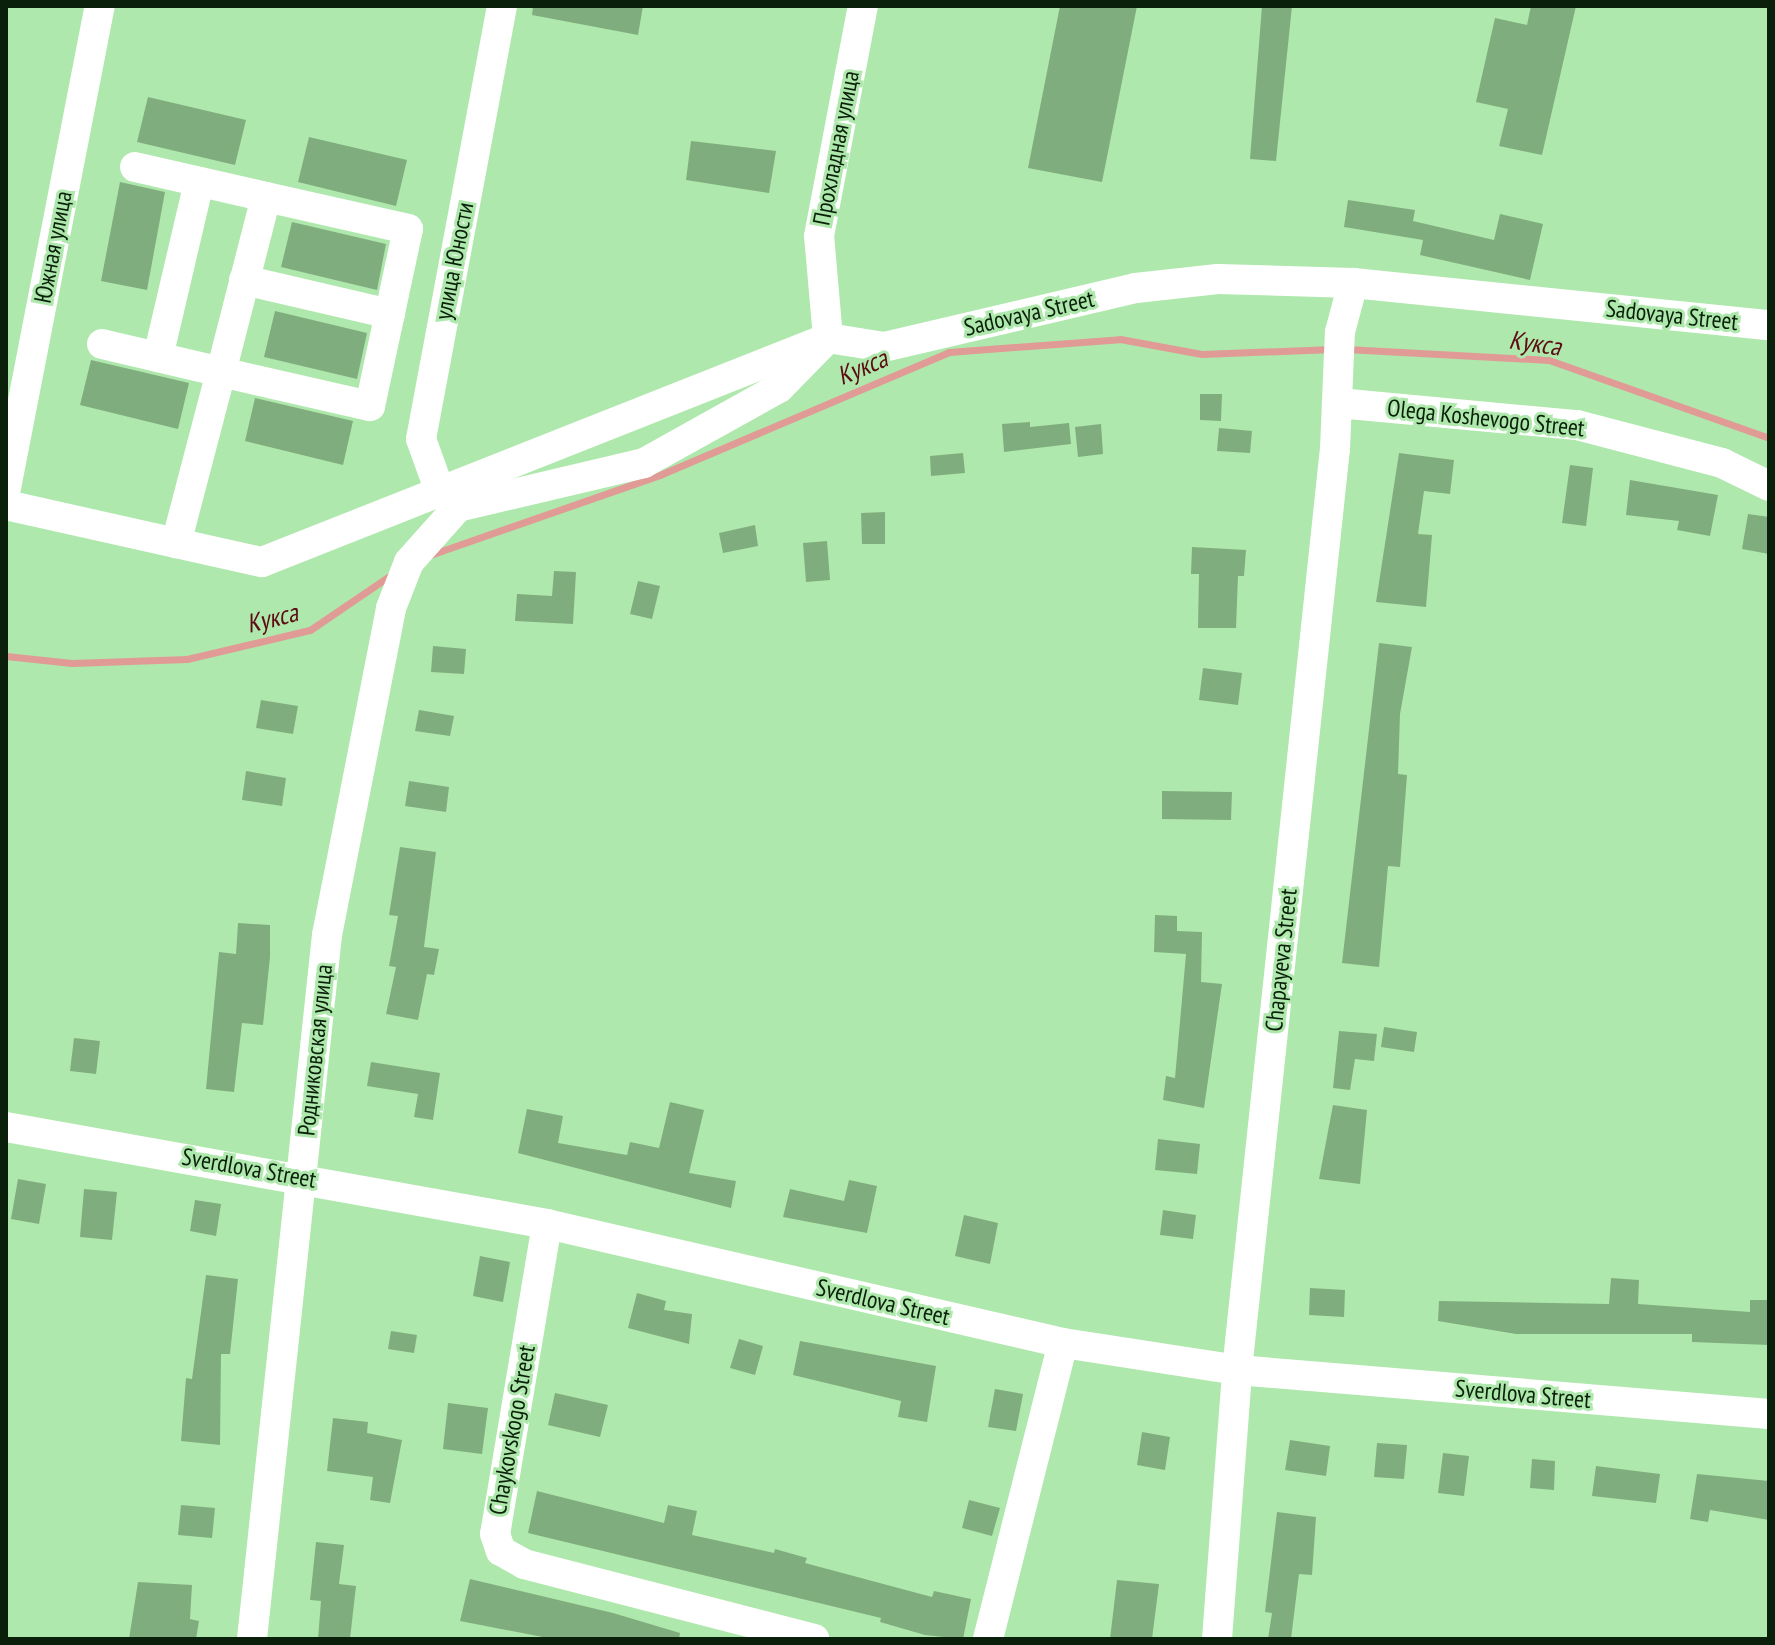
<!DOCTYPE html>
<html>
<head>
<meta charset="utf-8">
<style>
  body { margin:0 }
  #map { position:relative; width:1775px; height:1645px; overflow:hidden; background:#afe8ac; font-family:"PT Sans Narrow",sans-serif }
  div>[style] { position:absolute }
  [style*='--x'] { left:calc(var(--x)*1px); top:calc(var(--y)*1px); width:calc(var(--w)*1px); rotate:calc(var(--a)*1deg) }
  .stream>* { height:7px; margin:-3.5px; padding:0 3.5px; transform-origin:3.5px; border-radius:3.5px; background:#e09b96 }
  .building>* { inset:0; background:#80ad7e }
  .minor>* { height:30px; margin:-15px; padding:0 15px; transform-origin:15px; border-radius:15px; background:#fff }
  span { translate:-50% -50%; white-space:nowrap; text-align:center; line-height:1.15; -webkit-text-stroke:6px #afe8ac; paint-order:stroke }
  .street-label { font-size:24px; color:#0a200a }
  .water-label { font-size:26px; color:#5d0b12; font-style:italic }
  .frame { position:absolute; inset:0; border:8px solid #0a200a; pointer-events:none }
</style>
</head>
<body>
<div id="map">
  <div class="stream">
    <i style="--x:1346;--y:349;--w:203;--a:3.1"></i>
    <i style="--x:1549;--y:360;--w:233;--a:19.5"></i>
    <i style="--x:430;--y:555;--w:246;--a:-19.2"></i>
    <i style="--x:662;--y:474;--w:312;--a:-23"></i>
    <i style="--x:949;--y:352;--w:171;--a:-4.3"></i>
    <i style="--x:1120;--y:339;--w:83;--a:10.4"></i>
    <i style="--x:1202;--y:354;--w:131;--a:-2.2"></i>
    <i style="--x:6;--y:656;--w:66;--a:6.1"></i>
    <i style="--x:72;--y:663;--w:115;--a:-2"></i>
    <i style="--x:187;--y:659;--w:126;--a:-13.3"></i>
    <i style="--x:310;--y:630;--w:102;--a:-34.2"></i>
  </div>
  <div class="building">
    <i style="clip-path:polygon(533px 6px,643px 6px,638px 35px,532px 15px)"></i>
    <i style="clip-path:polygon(1060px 6px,1137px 6px,1102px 182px,1028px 168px)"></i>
    <i style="clip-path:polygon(1262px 6px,1292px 6px,1276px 161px,1250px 159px)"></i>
    <i style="clip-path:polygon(1531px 6px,1576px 6px,1542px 155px,1499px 146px,1508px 109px,1476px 102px,1495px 18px,1527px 25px)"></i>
    <i style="clip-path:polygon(148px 97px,246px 120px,235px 165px,137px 142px)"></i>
    <i style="clip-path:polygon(309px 137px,407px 160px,396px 206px,298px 182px)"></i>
    <i style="clip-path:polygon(691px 141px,776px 151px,769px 193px,686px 180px)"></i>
    <i style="clip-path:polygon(120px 182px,165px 192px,147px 290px,101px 281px)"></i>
    <i style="clip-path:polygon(1348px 200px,1415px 210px,1413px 221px,1494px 240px,1500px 214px,1543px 224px,1530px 280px,1420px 255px,1423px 240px,1344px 227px)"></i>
    <i style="clip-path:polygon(292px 222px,386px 244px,377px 290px,281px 267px)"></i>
    <i style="clip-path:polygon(275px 311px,367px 333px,357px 379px,264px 357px)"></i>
    <i style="clip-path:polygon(91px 360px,189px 383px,178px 429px,80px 405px)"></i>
    <i style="clip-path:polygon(1200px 394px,1222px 394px,1221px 421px,1200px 420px)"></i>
    <i style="clip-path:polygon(255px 398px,353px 421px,343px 465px,245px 441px)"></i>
    <i style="clip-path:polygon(1030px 422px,1030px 427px,1069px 423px,1071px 444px,1004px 452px,1002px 424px)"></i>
    <i style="clip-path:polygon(1101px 424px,1103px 454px,1078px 457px,1075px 427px)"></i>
    <i style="clip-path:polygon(1219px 428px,1252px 431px,1250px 453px,1217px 451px)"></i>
    <i style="clip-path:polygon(963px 453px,965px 473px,931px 476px,930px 456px)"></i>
    <i style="clip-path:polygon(1399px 453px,1454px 460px,1450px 494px,1424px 491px,1418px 534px,1432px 535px,1426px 607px,1376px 602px)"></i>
    <i style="clip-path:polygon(1570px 465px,1593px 468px,1586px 526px,1562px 523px)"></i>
    <i style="clip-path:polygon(1630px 480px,1718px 495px,1710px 536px,1677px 530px,1679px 521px,1626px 515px)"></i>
    <i style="clip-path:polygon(885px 512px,885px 544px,862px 544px,861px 513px)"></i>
    <i style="clip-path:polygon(1748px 514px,1769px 517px,1769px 554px,1742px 549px)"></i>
    <i style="clip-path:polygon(755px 525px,758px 546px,723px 553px,719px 533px)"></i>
    <i style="clip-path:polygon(827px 541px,830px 580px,806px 582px,803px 543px)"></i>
    <i style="clip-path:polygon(1192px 547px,1246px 550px,1244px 576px,1238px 576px,1236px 628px,1198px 628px,1199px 574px,1191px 574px)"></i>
    <i style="clip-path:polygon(554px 571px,576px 572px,573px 624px,515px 621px,517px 594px,552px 596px)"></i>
    <i style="clip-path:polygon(638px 581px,660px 586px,652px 619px,630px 614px)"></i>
    <i style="clip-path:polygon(1379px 643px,1412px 647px,1400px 714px,1398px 774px,1407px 775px,1400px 867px,1388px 866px,1379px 967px,1342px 963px)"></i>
    <i style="clip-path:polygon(433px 646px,466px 649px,464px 674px,431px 672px)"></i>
    <i style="clip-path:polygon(1203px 668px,1242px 673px,1238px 705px,1199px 700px)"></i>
    <i style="clip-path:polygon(261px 700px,298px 706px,293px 734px,256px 728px)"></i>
    <i style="clip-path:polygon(419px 710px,454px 716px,450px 736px,415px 731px)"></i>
    <i style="clip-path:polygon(246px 771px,286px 778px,282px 806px,242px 800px)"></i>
    <i style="clip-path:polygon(409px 781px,449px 787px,446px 812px,405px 806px)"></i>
    <i style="clip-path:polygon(1162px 791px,1232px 792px,1231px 820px,1162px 819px)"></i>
    <i style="clip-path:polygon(400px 847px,436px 852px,424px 947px,439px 949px,434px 975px,427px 974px,418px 1020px,386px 1014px,396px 967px,389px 966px,398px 916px,389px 915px)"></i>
    <i style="clip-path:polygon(1155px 915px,1177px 916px,1177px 931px,1202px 932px,1201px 982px,1222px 984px,1204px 1108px,1163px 1100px,1166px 1076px,1175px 1078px,1186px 954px,1154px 952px)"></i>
    <i style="clip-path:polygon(238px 923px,270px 925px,270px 957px,263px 1025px,242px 1023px,234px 1092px,206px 1089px,219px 952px,236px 954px)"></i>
    <i style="clip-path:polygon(1384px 1027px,1417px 1032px,1414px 1052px,1381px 1047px)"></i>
    <i style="clip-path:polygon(1339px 1031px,1377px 1034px,1374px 1061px,1355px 1059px,1350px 1090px,1333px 1088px)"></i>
    <i style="clip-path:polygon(74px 1038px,100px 1041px,96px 1074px,70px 1071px)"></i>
    <i style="clip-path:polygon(371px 1062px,440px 1073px,433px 1120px,414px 1117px,418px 1094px,367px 1086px)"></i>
    <i style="clip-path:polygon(670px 1102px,704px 1110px,689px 1173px,736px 1181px,731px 1208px,518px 1153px,527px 1109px,563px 1116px,558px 1143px,627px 1155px,630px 1142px,659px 1148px)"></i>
    <i style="clip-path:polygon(1333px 1105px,1367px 1110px,1360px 1184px,1319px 1179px)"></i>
    <i style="clip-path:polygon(1158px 1139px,1200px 1144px,1197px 1174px,1155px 1170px)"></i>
    <i style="clip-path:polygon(18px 1179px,46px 1184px,39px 1224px,11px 1219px)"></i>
    <i style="clip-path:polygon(849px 1180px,877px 1186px,867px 1233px,783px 1217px,790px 1189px,844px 1201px)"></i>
    <i style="clip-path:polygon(84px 1189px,117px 1192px,112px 1240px,80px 1237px)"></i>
    <i style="clip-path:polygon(195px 1200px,221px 1204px,216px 1236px,190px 1231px)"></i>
    <i style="clip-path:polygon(1163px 1210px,1196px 1215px,1193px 1239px,1160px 1235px)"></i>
    <i style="clip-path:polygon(964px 1215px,998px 1223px,990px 1264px,955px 1256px)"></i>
    <i style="clip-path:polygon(480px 1256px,510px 1262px,503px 1302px,473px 1296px)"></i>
    <i style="clip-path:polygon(206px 1275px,238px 1279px,230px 1354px,221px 1354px,220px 1445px,181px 1441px,186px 1378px,192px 1379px)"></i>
    <i style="clip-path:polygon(1611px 1278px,1639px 1280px,1638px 1304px,1750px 1312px,1750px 1300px,1769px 1300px,1769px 1345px,1692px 1342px,1692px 1334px,1516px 1334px,1438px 1321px,1439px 1301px,1609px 1304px)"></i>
    <i style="clip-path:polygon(1310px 1288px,1345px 1290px,1344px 1317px,1309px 1315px)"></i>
    <i style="clip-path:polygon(637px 1293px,666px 1301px,664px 1310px,692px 1314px,689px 1344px,628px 1328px)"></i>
    <i style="clip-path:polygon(391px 1331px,417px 1335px,414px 1353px,388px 1349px)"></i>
    <i style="clip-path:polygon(739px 1339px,763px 1346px,755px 1375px,730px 1368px)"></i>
    <i style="clip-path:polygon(800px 1341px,936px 1366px,927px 1422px,898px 1417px,901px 1401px,793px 1375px)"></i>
    <i style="clip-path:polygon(995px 1389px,1023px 1394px,1016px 1431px,988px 1427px)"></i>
    <i style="clip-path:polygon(555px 1393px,608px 1405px,600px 1437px,548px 1425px)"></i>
    <i style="clip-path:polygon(448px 1403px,488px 1408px,482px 1454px,443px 1449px)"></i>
    <i style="clip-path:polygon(333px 1418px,368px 1422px,367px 1433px,402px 1440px,390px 1503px,370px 1500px,373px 1477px,327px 1471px)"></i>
    <i style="clip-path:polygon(1142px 1432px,1170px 1437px,1165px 1470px,1137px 1465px)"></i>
    <i style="clip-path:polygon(1290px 1440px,1330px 1446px,1326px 1476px,1285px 1470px)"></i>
    <i style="clip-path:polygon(1377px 1443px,1407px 1445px,1404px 1479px,1374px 1477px)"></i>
    <i style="clip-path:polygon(1443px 1453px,1469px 1456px,1464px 1496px,1438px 1493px)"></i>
    <i style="clip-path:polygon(1532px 1459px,1555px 1461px,1554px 1490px,1530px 1488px)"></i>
    <i style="clip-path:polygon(1596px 1466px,1660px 1474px,1656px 1503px,1592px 1496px)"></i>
    <i style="clip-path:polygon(1697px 1474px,1769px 1481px,1769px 1520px,1710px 1510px,1708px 1522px,1690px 1519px)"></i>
    <i style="clip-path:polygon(537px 1491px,664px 1523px,668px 1505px,697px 1511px,692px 1535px,774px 1553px,775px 1549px,807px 1558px,805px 1563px,932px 1597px,934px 1591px,971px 1599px,963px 1639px,925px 1635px,880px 1622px,881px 1618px,528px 1533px)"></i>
    <i style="clip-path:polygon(969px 1500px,1000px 1508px,992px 1536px,962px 1528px)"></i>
    <i style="clip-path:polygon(181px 1505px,215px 1508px,212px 1538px,178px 1535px)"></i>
    <i style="clip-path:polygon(1277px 1512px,1316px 1517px,1312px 1575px,1299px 1574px,1291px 1639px,1268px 1639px,1272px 1613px,1265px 1612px)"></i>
    <i style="clip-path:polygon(316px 1542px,344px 1545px,339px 1584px,356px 1586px,350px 1639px,318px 1639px,321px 1601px,310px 1600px)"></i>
    <i style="clip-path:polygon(470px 1579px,613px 1613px,680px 1633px,679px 1639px,553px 1639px,460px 1621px)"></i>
    <i style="clip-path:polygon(1117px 1580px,1159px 1584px,1152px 1639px,1110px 1639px)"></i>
    <i style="clip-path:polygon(138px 1582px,192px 1585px,190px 1619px,199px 1621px,196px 1639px,129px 1639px)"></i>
  </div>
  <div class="minor">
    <i style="--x:135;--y:167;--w:134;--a:12.9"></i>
    <i style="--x:244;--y:280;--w:150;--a:13.1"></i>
    <i style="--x:102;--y:344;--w:122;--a:13.2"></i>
    <i style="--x:221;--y:372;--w:153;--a:12.9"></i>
    <i style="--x:370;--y:406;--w:181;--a:-77.9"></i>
    <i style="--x:408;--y:229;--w:146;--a:-167.3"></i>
    <i style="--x:266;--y:197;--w:181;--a:104.4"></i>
    <i style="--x:221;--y:372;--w:177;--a:104.7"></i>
    <i style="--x:158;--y:357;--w:180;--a:-76.8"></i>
    <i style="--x:1338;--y:403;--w:240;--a:5.3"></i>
    <i style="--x:1577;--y:425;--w:150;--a:14.7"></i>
    <i style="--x:1722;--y:463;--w:52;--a:26.1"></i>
    <i style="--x:6;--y:488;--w:491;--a:-79"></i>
    <i style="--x:454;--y:503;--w:21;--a:-137"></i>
    <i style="--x:439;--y:489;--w:53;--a:-109.8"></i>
    <i style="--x:421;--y:439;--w:441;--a:-79.4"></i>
    <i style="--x:6;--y:505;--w:262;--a:12.6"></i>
    <i style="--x:262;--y:562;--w:609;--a:-21.59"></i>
    <i style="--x:828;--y:338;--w:102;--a:-95"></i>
    <i style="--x:819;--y:236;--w:234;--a:-79.2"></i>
    <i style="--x:6;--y:1127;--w:550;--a:10.16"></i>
    <i style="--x:547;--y:1224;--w:530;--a:12.99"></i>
    <i style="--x:1063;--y:1343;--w:176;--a:8.8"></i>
    <i style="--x:1237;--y:1370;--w:534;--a:4.73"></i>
    <i style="--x:547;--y:1224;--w:314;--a:99.5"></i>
    <i style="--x:495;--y:1534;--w:18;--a:71"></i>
    <i style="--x:501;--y:1551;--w:26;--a:29"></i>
    <i style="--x:524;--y:1564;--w:300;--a:14.5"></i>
    <i style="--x:252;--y:1639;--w:708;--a:-83.92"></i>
    <i style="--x:327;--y:935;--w:333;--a:-78.9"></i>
    <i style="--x:391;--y:608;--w:49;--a:-68.6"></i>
    <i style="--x:409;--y:562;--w:74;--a:-48.3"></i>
    <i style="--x:458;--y:507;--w:191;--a:-13.3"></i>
    <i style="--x:644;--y:463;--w:154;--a:-29.1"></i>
    <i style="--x:779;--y:388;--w:70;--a:-45.6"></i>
    <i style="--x:828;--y:338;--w:57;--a:9.1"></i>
    <i style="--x:884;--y:347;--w:259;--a:-13.2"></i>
    <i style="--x:1136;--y:288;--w:82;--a:-6.3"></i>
    <i style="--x:1218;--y:279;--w:135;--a:1.7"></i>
    <i style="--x:1353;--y:283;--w:418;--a:5.8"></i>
    <i style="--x:988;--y:1639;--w:305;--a:-75.8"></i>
    <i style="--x:1217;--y:1639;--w:270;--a:-85.7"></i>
    <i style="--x:1237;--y:1370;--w:926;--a:-83.93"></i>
    <i style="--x:1335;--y:449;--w:117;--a:-87.6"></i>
    <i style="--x:1340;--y:332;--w:51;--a:-75.1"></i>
  </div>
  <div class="street-label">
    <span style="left:836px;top:148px;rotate:-79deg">Прохладная улица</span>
    <span style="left:53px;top:247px;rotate:-79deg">Южная улица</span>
    <span style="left:454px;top:261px;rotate:-79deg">улица Юности</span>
    <span style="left:1029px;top:313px;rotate:-13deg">Sadovaya Street</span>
    <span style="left:1672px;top:315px;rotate:6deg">Sadovaya Street</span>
    <span style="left:1486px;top:418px;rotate:6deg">Olega Koshevogo Street</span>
    <span style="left:1281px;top:960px;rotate:-84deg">Chapayeva Street</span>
    <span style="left:315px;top:1050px;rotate:-84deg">Родниковская улица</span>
    <span style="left:249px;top:1168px;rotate:10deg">Sverdlova Street</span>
    <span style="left:883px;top:1302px;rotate:13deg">Sverdlova Street</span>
    <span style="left:1523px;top:1394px;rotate:5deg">Sverdlova Street</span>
    <span style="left:512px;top:1430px;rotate:-80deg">Chaykovskogo Street</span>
  </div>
  <div class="water-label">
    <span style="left:1535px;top:343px;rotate:8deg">Кукса</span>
    <span style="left:862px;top:367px;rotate:-23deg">Кукса</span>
    <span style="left:272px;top:618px;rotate:-14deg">Кукса</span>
  </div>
  <div class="frame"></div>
</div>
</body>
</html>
